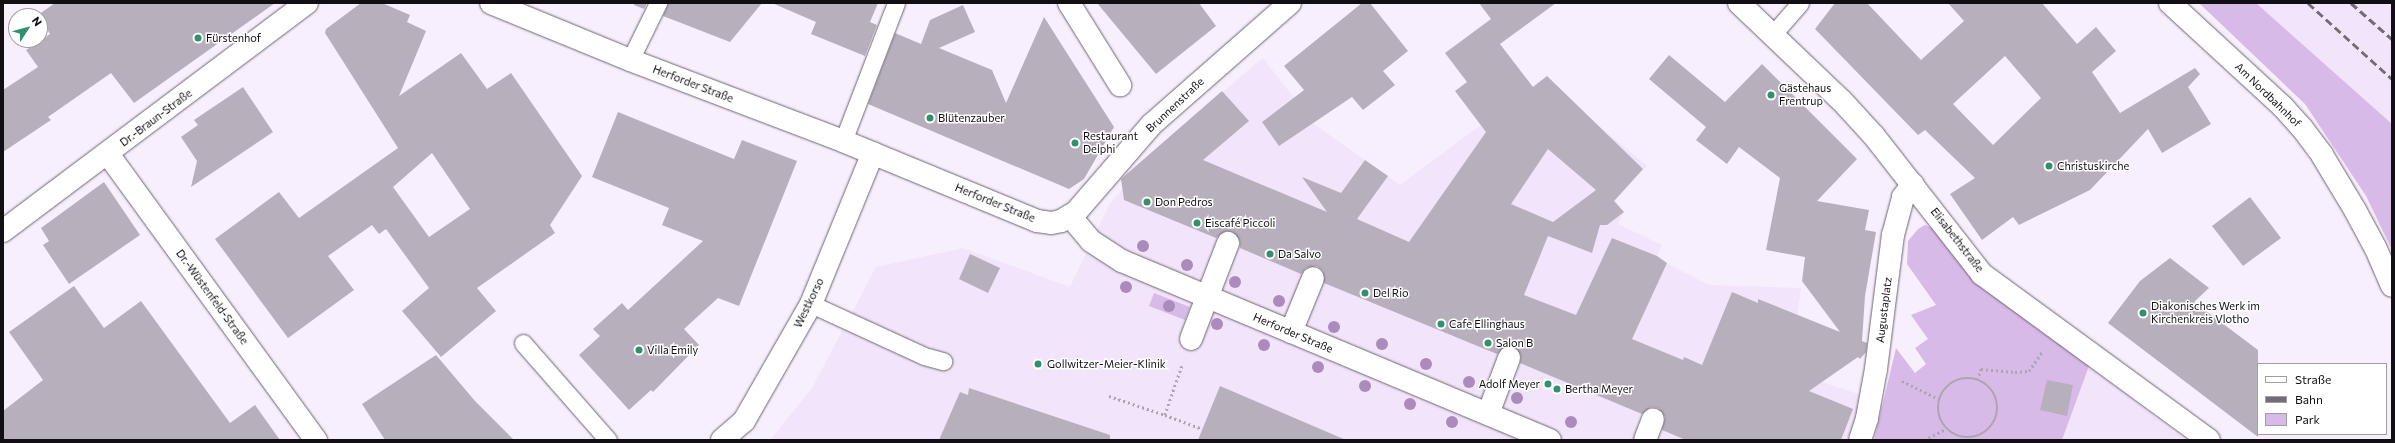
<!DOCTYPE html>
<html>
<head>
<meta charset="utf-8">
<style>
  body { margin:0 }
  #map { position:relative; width:2395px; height:443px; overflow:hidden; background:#f8effe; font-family:Commissioner,sans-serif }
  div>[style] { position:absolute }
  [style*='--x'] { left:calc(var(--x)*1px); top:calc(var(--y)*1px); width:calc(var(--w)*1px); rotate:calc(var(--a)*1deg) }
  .built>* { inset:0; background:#f2e4fa }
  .green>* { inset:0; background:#d8bae9 }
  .building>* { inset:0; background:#b8afbd }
  .path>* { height:2.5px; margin-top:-1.25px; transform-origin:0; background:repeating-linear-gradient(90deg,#aca5b0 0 2px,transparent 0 5px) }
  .path>.ring { margin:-1.25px; padding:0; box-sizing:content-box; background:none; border:2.5px solid #aca5b0; border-radius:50% }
  .roads { filter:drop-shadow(0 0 1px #6c6470) drop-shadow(0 0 1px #6c6470) }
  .service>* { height:17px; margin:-8.5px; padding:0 8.5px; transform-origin:8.5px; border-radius:8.5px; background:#fff }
  .pedestrian>* { height:22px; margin:-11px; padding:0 11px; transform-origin:11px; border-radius:11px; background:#fff }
  .minor>* { height:22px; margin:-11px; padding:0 11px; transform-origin:11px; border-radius:11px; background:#fff }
  .rail>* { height:3px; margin-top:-1.5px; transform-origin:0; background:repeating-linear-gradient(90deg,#716c75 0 8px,transparent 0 12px) }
  .trees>* { width:12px; height:12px; margin:-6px; border-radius:50%; background:#ab8bbb }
  .dots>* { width:11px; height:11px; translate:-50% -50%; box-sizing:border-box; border:2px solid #fff; border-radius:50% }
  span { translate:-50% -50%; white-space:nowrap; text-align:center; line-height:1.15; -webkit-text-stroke:3px #fff; paint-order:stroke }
  .poi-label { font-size:11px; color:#120f14 }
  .left { translate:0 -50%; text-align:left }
  .right { translate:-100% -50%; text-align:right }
  .street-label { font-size:11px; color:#120f14 }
  .frame { position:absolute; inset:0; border:4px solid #120f14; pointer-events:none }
  .legend { position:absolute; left:2257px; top:363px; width:130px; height:72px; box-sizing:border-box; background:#fff; border:1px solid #a09fa1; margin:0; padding:5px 7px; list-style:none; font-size:12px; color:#120f14 }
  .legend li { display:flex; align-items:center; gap:8px; height:20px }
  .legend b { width:20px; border:1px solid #a09fa1 }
  .north { position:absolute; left:8px; top:8px; width:40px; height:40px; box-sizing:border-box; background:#fff; border:1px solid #a09fa1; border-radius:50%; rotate:54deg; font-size:11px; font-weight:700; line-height:16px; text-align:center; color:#120f14 }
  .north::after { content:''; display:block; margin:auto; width:14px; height:18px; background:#31916b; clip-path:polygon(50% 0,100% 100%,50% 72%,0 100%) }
</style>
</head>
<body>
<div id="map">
  <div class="built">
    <i style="clip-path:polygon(2199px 3px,2392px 3px,2392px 184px,2305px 104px)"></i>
    <i style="clip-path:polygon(1263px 58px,1314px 124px,1400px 185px,1547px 76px,1598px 125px,1647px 166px,1615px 201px,1624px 212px,1618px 224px,1662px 245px,1656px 258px,1709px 285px,1801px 288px,1795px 336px,1778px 367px,1858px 394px,1884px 405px,1874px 440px,770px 440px,812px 388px,876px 267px,963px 248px,1070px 287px,1109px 205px,1156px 149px)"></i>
    <i style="clip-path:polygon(2089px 366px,2090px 366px,2185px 440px,2062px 440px)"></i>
  </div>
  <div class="green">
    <i style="clip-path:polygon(2199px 3px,2256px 3px,2392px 124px,2392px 250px,2366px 196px,2305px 104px)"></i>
    <i style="clip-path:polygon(1925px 225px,1932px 228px,1974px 281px,2089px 366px,2062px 440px,1874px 440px,1896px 348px,1915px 373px,1926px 364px,1915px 348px,1928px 339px,1911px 315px,1936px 305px,1907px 264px,1908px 241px,1918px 229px)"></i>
    <i style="clip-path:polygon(1154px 293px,1190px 307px,1185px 320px,1149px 306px)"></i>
  </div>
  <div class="building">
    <i style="clip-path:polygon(55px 3px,275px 3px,134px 103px,111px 73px,48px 117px,51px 120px,3px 152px,3px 90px,38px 67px,26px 50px,50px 34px,38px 15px)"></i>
    <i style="clip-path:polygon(evenodd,361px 3px,382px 3px,410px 15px,407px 22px,426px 31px,399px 96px,461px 53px,487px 89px,511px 73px,582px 176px,550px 225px,555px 233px,477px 288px,496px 311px,441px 357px,402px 311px,429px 288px,386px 229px,379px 234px,372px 225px,328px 256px,354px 290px,288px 338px,215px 239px,279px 192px,299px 218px,398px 148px,325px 33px,326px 29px,361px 3px,432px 153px,470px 209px,429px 237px,393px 187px,432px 153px)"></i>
    <i style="clip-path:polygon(634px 3px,647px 3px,644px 9px,634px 5px)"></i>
    <i style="clip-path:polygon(668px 3px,762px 3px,730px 42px,663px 16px)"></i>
    <i style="clip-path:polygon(772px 3px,878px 3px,870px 22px,877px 25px,865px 56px,811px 34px,816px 22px)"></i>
    <i style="clip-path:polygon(1097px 3px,1199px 3px,1216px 26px,1156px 74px)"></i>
    <i style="clip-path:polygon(1362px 3px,1370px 3px,1408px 51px,1383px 71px,1395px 85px,1363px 110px,1352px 97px,1279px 146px,1262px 122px,1304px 90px,1284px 66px)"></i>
    <i style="clip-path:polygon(evenodd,1479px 3px,1556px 3px,1500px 44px,1533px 87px,1547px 76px,1643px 169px,1614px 201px,1624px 212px,1607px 225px,1600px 225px,1592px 253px,1548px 236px,1524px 295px,1576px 315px,1612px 238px,1657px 256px,1667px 263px,1632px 339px,1683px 360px,1684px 357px,1702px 365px,1732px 292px,1758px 303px,1758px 299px,1840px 332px,1802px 281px,1805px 257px,1766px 250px,1780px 178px,1739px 147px,1727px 164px,1696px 140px,1706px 127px,1649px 79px,1669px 55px,1725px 102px,1762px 64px,1857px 159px,1817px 201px,1869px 210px,1865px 230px,1876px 232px,1865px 296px,1862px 341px,1867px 343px,1866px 352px,1860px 359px,1858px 357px,1809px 391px,1853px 409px,1841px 440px,1686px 440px,1662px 430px,1665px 417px,1658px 408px,1651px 407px,1642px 414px,1520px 363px,1521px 356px,1514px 346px,1507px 346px,1497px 354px,1324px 283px,1323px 271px,1317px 266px,1306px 268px,1301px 274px,1240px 248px,1240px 241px,1233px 232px,1226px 231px,1216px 238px,1124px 200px,1121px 179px,1222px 91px,1249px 121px,1203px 160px,1327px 212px,1302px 177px,1341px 193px,1365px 160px,1388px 176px,1357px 219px,1409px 242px,1486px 132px,1455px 91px,1467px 82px,1445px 53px,1491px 19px,1479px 3px,1548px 149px,1596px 190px,1553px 222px,1511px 204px,1548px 149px)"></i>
    <i style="clip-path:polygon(evenodd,1835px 3px,1867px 3px,1921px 60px,1964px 21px,1948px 3px,2042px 3px,2077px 44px,2096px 27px,2116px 51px,2092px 72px,2120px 113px,2195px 68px,2200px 74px,2188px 87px,2211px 124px,2162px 153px,2148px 129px,2090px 190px,2019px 225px,2013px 217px,1982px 240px,1950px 194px,1975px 178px,1925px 130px,1918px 135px,1815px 29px,1835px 3px,2005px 56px,2041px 98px,1993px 145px,1953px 104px,2005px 56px)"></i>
    <i style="clip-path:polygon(963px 5px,975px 32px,939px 48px,992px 70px,1006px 103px,1044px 17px,1114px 127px,1084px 179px,1069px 189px,868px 104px,895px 33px,921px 44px,930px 20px)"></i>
    <i style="clip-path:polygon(243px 87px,273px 132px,191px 187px,197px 161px,181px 137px,198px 125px,194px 120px)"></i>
    <i style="clip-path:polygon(618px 112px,734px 159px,742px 140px,797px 161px,739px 306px,718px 298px,684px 329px,699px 345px,653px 392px,651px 390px,629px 410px,579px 355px,600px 336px,593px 329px,622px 303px,628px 310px,703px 241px,662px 225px,669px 208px,592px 177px)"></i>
    <i style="clip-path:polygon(104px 182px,140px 235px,69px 284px,43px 245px,49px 241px,41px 228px)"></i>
    <i style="clip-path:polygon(2250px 197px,2281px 238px,2243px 266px,2212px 226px)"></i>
    <i style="clip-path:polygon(970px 254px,1000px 268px,988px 293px,959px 279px)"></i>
    <i style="clip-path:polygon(2170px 258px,2209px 288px,2194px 302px,2258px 350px,2258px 437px,2108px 323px,2140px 281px)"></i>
    <i style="clip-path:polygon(74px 286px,104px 328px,141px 301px,230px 423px,255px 405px,280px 440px,3px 440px,3px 411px,43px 380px,9px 332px)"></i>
    <i style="clip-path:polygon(436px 355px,475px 401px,514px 440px,385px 440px,362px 404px)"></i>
    <i style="clip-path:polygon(2047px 380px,2073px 385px,2067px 416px,2040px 410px)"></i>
    <i style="clip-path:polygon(1220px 386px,1346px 440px,1198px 440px)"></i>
    <i style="clip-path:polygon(969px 388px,1110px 435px,1110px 440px,939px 440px,960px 392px,968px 395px)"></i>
  </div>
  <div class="path">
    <i style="--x:1182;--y:366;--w:52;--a:109.1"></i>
    <i style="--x:1165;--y:415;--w:40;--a:20.2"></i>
    <i class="ring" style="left:1938px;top:378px;width:57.5px;height:57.5px"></i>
    <i style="--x:1977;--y:380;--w:12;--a:-70"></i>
    <i style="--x:1981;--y:369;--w:34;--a:5"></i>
    <i style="--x:2015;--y:372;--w:14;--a:-4"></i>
    <i style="--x:2029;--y:371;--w:23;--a:-56"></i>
    <i style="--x:1902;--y:381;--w:41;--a:25.9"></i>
    <i style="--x:1109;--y:396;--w:59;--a:18.7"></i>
    <i style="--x:1924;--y:440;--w:25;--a:-27"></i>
  </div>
  <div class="roads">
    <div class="service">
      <i style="--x:1773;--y:34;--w:41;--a:-48.9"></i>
      <i style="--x:630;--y:60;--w:64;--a:-63.8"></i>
      <i style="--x:843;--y:141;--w:148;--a:-69"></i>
      <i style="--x:811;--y:304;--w:124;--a:24.7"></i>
      <i style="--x:924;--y:356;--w:20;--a:15"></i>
      <i style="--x:523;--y:343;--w:129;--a:48.8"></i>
    </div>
    <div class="pedestrian">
      <i style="--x:1070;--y:216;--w:33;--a:50"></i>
      <i style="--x:1091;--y:241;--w:37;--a:33"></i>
      <i style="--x:1122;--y:261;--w:464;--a:22.7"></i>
      <i style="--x:1291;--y:332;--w:58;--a:-67.8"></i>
      <i style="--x:1191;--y:339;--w:103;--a:-68.9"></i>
      <i style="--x:1488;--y:414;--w:60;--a:-69.4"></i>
      <i style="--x:1645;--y:440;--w:22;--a:-69"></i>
    </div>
    <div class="minor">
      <i style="--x:491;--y:3;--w:150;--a:22.3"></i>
      <i style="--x:630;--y:60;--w:228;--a:20.8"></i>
      <i style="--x:843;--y:141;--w:210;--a:22.4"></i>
      <i style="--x:1037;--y:221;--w:14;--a:8"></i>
      <i style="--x:1051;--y:223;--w:10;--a:-11"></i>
      <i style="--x:1061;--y:221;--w:17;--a:-31"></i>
      <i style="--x:1076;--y:212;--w:115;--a:-49.2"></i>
      <i style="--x:1151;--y:125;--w:185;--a:-41.3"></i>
      <i style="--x:1069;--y:3;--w:97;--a:58.1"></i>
      <i style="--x:1739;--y:3;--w:142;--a:43.6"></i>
      <i style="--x:1842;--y:101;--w:47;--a:47.6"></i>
      <i style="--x:1874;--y:136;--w:175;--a:52"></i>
      <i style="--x:1982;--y:274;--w:281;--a:36.2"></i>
      <i style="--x:2170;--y:3;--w:154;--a:42.6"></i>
      <i style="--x:2283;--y:107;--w:28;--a:48"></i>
      <i style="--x:2302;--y:128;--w:34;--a:53"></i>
      <i style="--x:2322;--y:155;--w:64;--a:59"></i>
      <i style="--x:2355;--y:210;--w:44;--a:61.7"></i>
      <i style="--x:2376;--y:249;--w:40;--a:66.6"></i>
      <i style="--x:108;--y:154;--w:354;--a:54"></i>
      <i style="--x:3;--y:231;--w:380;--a:-36.9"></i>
      <i style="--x:722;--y:440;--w:29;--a:-41"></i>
      <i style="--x:744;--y:421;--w:135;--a:-60.2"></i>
      <i style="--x:811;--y:304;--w:163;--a:-67.7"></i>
      <i style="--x:1860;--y:440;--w:23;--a:-72"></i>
      <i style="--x:1867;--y:418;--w:50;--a:-79.6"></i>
      <i style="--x:1876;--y:369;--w:135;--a:-82.8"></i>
      <i style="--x:1893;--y:235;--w:39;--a:-75"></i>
      <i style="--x:1903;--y:197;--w:16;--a:-52"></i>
    </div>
  </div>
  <div class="rail">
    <i style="--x:2308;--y:3;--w:113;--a:42.1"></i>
    <i style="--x:2351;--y:3;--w:55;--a:41.3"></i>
  </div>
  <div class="trees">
    <i style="left:1143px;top:246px"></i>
    <i style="left:1187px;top:265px"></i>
    <i style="left:1235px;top:282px"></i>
    <i style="left:1126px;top:287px"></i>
    <i style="left:1279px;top:301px"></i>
    <i style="left:1169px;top:306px"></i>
    <i style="left:1217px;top:324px"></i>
    <i style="left:1334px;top:327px"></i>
    <i style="left:1382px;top:344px"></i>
    <i style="left:1264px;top:345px"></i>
    <i style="left:1426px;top:364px"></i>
    <i style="left:1318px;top:367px"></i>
    <i style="left:1469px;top:382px"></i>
    <i style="left:1365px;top:386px"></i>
    <i style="left:1517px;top:398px"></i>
    <i style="left:1410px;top:404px"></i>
    <i style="left:1452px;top:422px"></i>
    <i style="left:1571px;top:422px"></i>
  </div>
  <div class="dots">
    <i style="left:198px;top:38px;background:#31916b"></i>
    <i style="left:1771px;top:95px;background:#31916b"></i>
    <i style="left:930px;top:118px;background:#31916b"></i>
    <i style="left:1075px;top:143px;background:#31916b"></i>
    <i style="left:2049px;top:166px;background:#31916b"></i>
    <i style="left:1147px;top:202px;background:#31916b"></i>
    <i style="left:1197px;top:223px;background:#31916b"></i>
    <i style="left:1270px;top:254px;background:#31916b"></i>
    <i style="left:1365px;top:293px;background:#31916b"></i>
    <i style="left:2143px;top:313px;background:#31916b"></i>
    <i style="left:1441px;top:324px;background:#31916b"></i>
    <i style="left:1488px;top:343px;background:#31916b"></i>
    <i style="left:639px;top:350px;background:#31916b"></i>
    <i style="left:1038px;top:364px;background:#31916b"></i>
    <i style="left:1548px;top:384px;background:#31916b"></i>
    <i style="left:1557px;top:389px;background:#31916b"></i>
  </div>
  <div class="poi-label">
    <span class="left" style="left:206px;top:38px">Fürstenhof</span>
    <span class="left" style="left:1779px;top:95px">Gästehaus<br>Frentrup</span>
    <span class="left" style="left:938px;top:118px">Blütenzauber</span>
    <span class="left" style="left:1083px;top:143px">Restaurant<br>Delphi</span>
    <span class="left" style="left:2057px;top:166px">Christuskirche</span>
    <span class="left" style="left:1155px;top:202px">Don Pedros</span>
    <span class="left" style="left:1205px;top:223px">Eiscafé Piccoli</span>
    <span class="left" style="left:1278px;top:254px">Da Salvo</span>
    <span class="left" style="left:1373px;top:293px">Del Rio</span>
    <span class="left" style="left:2151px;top:313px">Diakonisches Werk im<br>Kirchenkreis Vlotho</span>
    <span class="left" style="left:1449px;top:324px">Cafe Ellinghaus</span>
    <span class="left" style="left:1496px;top:343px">Salon B</span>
    <span class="left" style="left:647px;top:350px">Villa Emily</span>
    <span class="left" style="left:1047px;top:364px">Gollwitzer-Meier-Klinik</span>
    <span class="right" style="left:1540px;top:384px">Adolf Meyer</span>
    <span class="left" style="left:1565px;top:389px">Bertha Meyer</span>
  </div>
  <div class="street-label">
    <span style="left:693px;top:84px;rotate:21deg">Herforder Straße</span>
    <span style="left:2268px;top:95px;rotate:44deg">Am Nordbahnhof</span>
    <span style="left:1175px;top:105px;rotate:-43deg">Brunnenstraße</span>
    <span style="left:156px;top:118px;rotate:-37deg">Dr.-Braun-Straße</span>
    <span style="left:995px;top:203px;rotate:22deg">Herforder Straße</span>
    <span style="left:1957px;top:240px;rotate:52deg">Elisabethstraße</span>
    <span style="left:212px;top:297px;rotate:54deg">Dr.-Wüstenfeld-Straße</span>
    <span style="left:809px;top:303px;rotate:-64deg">Westkorso</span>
    <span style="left:1884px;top:310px;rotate:-83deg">Augustaplatz</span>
    <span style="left:1293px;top:333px;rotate:23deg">Herforder Straße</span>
  </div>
  <div class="frame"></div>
  <ul class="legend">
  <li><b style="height:5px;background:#fff"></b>Straße</li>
  <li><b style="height:5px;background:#716c75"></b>Bahn</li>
  <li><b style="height:11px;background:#d8bae9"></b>Park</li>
  </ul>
  <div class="north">N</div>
</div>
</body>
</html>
